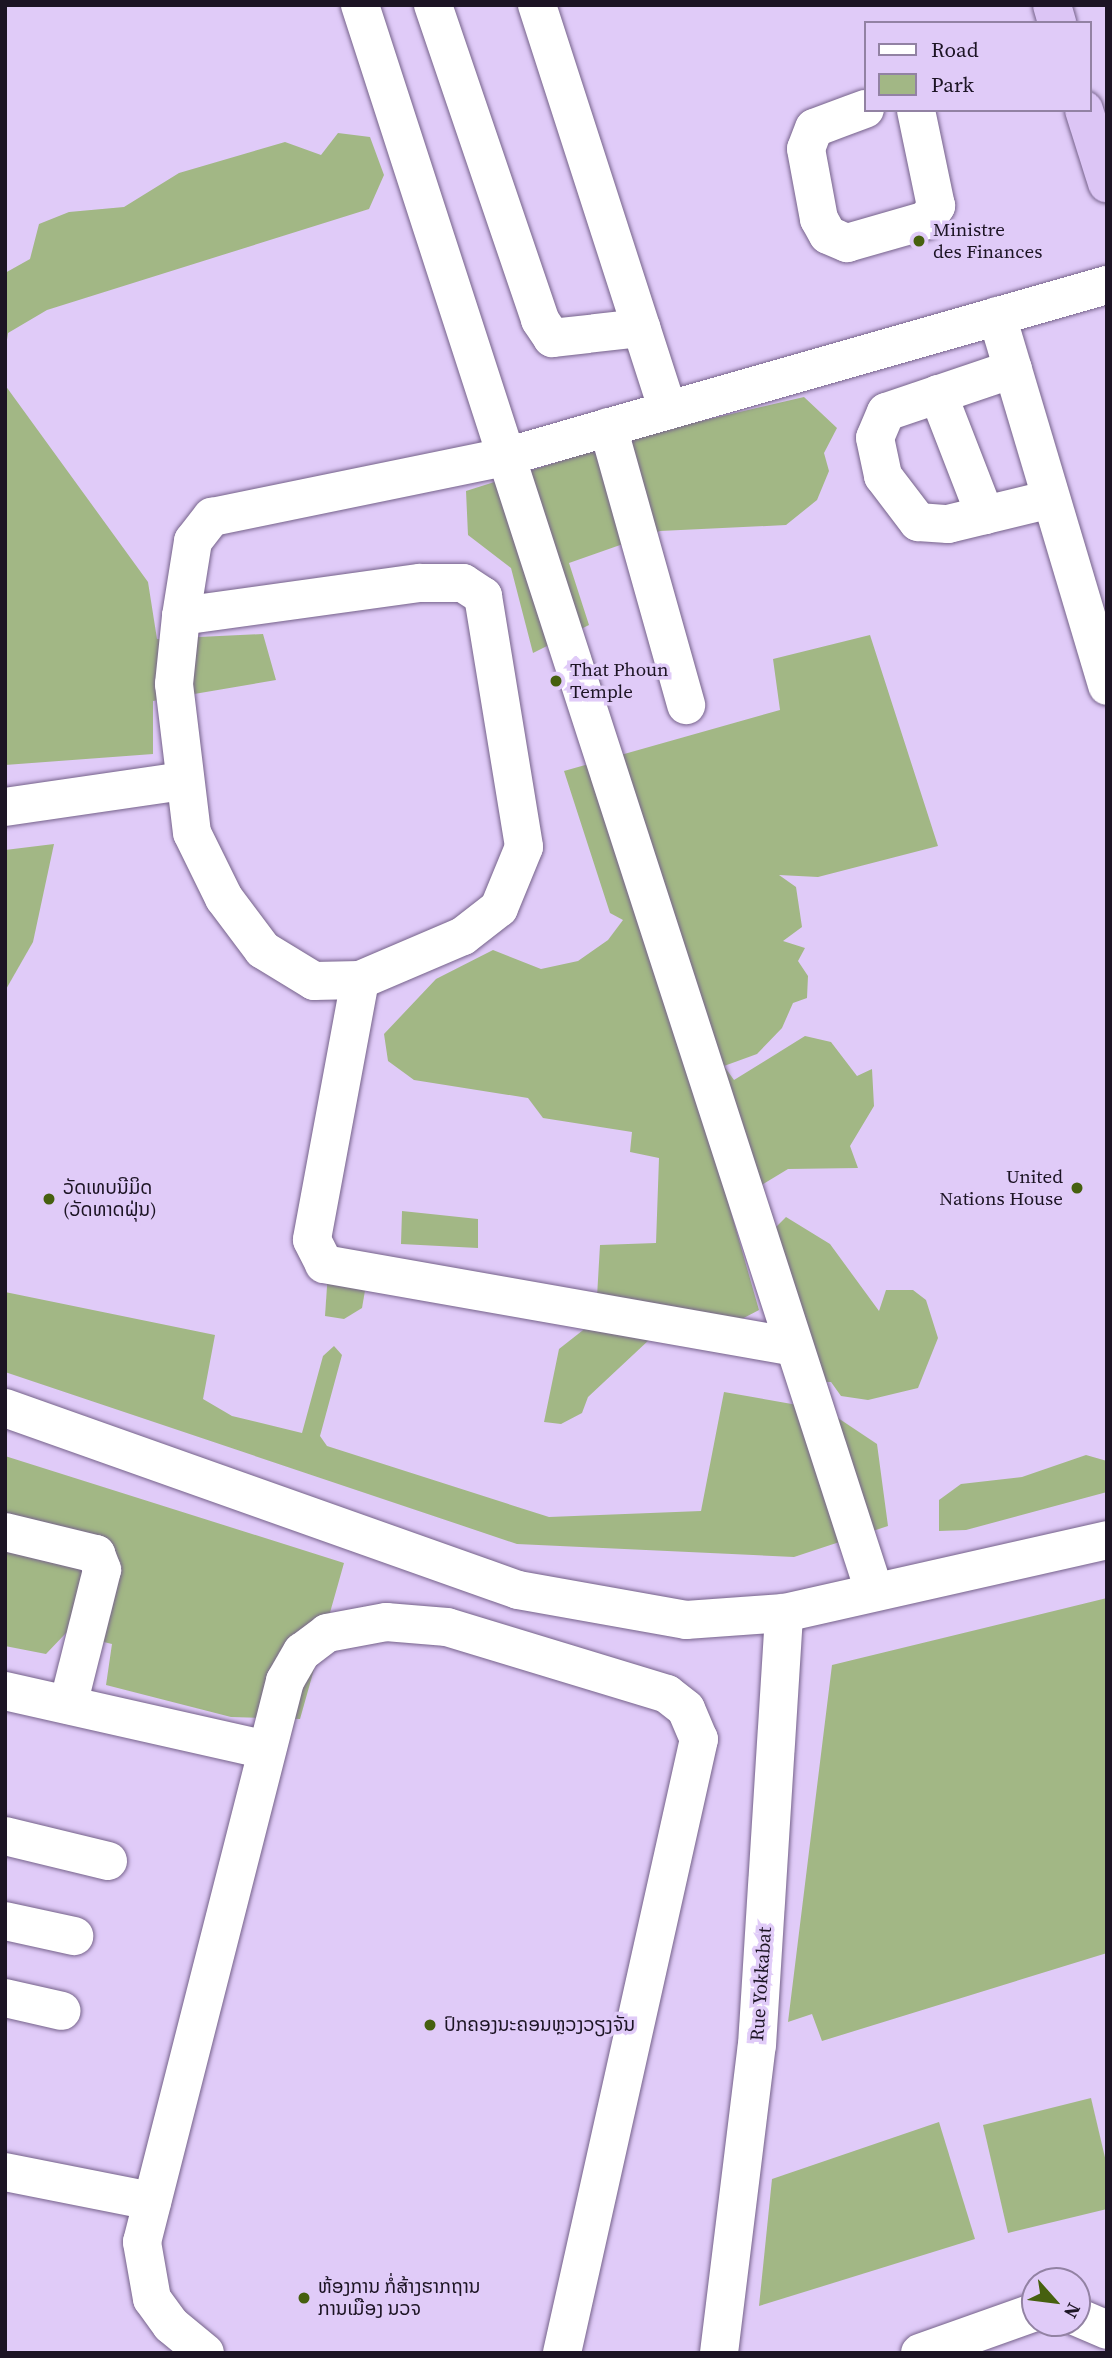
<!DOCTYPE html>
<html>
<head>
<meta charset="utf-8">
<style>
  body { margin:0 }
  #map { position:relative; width:1112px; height:2358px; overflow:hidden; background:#e0cbf8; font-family:"Source Serif 4","Noto Sans Lao",serif }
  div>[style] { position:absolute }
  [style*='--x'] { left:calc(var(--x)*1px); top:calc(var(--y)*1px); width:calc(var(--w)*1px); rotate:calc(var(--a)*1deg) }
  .green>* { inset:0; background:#a2b785 }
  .roads { filter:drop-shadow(0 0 2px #75628a) drop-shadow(0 0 2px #75628a) }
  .minor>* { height:38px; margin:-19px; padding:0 19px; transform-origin:19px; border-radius:19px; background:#fff }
  .highway>* { height:38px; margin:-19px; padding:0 19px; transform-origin:19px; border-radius:19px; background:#dcc5f5 }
  .dots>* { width:19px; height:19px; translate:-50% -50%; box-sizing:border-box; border:4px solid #e0cbf8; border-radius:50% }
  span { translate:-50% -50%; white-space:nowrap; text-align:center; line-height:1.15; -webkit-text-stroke:7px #e0cbf8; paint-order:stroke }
  .poi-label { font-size:19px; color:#1c1424 }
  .left { translate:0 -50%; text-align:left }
  .right { translate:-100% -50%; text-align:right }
  .street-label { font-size:19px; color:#1c1424 }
  .frame { position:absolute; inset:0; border:7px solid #1c1424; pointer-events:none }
  .legend { position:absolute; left:864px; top:21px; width:228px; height:91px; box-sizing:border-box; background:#e0cbf8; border:2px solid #9282a3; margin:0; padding:9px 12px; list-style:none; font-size:21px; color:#1c1424 }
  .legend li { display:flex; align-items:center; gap:14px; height:35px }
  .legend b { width:35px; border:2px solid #9282a3 }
  .north { position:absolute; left:1021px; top:2267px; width:70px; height:70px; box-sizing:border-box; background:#e0cbf8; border:2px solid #9282a3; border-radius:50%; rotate:118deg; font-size:19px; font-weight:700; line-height:28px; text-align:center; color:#1c1424 }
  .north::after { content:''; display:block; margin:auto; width:24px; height:32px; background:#46600f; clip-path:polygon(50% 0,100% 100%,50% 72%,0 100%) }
</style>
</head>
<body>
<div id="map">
  <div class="green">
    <i style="clip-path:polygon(338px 133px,370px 137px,384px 175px,369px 209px,47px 310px,8px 333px,5px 353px,5px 273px,30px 259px,39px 224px,69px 212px,124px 207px,179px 173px,285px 142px,321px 155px)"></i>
    <i style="clip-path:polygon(5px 385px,148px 582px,157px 639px,263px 634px,276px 680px,153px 701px,153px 754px,5px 765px)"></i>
    <i style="clip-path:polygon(804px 397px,837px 428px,824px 453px,829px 471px,817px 500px,786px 525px,660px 531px,569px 563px,589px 625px,533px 653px,511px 568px,468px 535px,466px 491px,646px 434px)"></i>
    <i style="clip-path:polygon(870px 635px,938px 846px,818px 877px,779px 875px,796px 887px,802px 927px,783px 941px,805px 948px,798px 961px,808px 976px,807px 998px,793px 1003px,782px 1028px,757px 1054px,724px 1066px,734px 1080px,805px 1036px,831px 1042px,857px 1076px,872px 1069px,874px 1106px,850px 1146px,858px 1168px,788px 1169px,729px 1205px,759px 1310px,738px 1321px,680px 1311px,588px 1397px,582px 1413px,561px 1424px,544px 1422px,559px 1349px,587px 1327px,597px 1297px,600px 1245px,656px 1243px,659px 1158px,630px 1152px,632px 1132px,543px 1118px,528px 1098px,414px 1080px,388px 1061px,384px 1034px,436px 979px,493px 950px,541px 969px,578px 961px,608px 940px,623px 920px,610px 913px,564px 771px,780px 710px,773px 659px)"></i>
    <i style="clip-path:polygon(54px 844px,33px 942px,5px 991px,5px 850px)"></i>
    <i style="clip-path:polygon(402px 1211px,478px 1219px,478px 1248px,401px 1244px)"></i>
    <i style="clip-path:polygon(786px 1217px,830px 1244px,879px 1311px,886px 1290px,913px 1290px,926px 1300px,938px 1338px,918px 1388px,868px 1400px,841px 1396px,831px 1382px,821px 1382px,771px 1232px)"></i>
    <i style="clip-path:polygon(328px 1272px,367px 1279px,362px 1308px,344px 1319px,325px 1316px)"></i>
    <i style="clip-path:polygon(5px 1292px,215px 1335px,203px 1399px,232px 1416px,302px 1433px,323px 1356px,334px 1346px,342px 1355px,320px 1436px,327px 1446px,549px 1517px,701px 1511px,724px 1392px,826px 1410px,877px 1444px,888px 1526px,794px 1557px,517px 1544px,5px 1372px)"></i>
    <i style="clip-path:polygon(1086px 1455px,1107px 1461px,1107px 1492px,966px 1530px,939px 1531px,939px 1500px,961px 1484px,1022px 1477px)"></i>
    <i style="clip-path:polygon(5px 1456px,344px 1563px,300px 1719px,231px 1717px,106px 1685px,112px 1644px,66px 1633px,46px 1654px,5px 1646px)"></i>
    <i style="clip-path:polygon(1107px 1598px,1107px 1953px,822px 2041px,812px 2014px,788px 2022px,832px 1665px)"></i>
    <i style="clip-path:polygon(1091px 2098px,1107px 2166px,1107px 2209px,1008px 2233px,983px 2125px)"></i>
    <i style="clip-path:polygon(939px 2122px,975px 2239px,759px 2306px,772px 2179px)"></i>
  </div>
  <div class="roads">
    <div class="minor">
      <i style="--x:360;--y:5;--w:1664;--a:72.04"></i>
      <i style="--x:433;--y:5;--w:333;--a:71.2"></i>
      <i style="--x:540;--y:320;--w:22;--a:56"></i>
      <i style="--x:552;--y:338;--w:90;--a:-6.4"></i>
      <i style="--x:537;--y:5;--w:426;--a:72.1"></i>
      <i style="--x:865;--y:109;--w:54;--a:159.6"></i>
      <i style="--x:814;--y:128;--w:22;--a:111"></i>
      <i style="--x:806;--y:149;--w:71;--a:79.5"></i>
      <i style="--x:819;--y:219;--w:18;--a:61"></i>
      <i style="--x:828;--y:235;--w:21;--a:23"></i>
      <i style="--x:847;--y:243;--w:83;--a:-16"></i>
      <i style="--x:927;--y:220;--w:17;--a:-57"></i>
      <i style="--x:936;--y:206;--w:98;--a:-101.8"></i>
      <i style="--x:997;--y:316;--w:386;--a:73.4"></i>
      <i style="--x:1013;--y:369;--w:134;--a:161.3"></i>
      <i style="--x:886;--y:412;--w:28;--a:113"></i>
      <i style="--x:875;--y:438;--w:39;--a:78"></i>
      <i style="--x:883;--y:476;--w:58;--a:52.7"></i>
      <i style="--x:918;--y:522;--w:30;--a:4"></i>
      <i style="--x:948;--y:524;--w:106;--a:-13.6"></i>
      <i style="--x:938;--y:394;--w:130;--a:68.8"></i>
      <i style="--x:608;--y:427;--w:289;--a:74.3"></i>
      <i style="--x:181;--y:616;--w:241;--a:-7.9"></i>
      <i style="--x:420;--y:583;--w:43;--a:0"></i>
      <i style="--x:463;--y:583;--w:24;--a:33"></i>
      <i style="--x:483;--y:596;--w:254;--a:80.7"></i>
      <i style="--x:524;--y:847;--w:66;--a:112.3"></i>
      <i style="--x:499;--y:908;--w:46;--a:142.1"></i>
      <i style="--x:463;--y:936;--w:112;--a:156.9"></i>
      <i style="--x:360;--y:980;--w:46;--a:178.8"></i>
      <i style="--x:314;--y:981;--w:60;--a:-148.7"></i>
      <i style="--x:263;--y:950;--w:65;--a:-126.9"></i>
      <i style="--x:224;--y:898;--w:72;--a:-116.2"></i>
      <i style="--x:192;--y:833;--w:150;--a:-96.9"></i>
      <i style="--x:174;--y:684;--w:68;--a:-84.1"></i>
      <i style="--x:181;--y:616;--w:76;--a:-80.9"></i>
      <i style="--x:193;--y:541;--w:31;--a:-52"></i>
      <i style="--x:212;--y:517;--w:299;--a:-11.6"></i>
      <i style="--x:505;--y:457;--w:626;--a:-15.95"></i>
      <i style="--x:5;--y:807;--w:180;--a:-8.3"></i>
      <i style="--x:360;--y:980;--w:264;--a:100.5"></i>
      <i style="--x:312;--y:1240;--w:27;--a:63"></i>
      <i style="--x:324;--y:1264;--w:474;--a:10"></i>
      <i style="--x:5;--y:1408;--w:544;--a:19.53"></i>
      <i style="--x:518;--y:1590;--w:171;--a:10.1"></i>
      <i style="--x:686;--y:1620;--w:98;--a:-4.1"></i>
      <i style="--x:784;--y:1613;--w:331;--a:-12.7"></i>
      <i style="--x:5;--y:1532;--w:94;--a:13.6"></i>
      <i style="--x:96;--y:1554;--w:17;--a:69"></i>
      <i style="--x:102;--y:1570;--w:139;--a:104.1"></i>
      <i style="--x:5;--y:1691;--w:268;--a:12.7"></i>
      <i style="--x:5;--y:1836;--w:106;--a:13.6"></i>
      <i style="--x:5;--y:1921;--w:71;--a:12.3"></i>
      <i style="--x:5;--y:1998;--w:58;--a:12.8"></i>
      <i style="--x:5;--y:2172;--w:150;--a:11.2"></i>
      <i style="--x:1077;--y:2317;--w:33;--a:23"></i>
      <i style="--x:205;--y:2353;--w:44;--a:-140.5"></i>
      <i style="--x:171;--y:2325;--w:32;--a:-126"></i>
      <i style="--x:152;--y:2299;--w:58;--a:-100"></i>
      <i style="--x:142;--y:2242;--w:579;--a:-75.7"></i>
      <i style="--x:285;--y:1681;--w:34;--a:-60"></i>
      <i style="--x:302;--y:1652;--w:31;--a:-37"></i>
      <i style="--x:327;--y:1633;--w:60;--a:-10.6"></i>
      <i style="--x:386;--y:1622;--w:61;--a:4.7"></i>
      <i style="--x:447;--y:1627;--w:230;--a:16.9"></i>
      <i style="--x:667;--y:1694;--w:24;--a:38"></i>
      <i style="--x:686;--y:1709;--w:33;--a:67"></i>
      <i style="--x:699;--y:1739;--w:629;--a:102.58"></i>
      <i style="--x:719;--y:2353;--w:310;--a:-83"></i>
      <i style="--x:757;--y:2045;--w:433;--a:-86.4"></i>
      <i style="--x:920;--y:2353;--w:122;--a:-19.6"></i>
    </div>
    <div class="highway">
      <i style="--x:1052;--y:5;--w:19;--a:74"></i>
      <i style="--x:1084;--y:110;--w:77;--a:72.5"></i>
    </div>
  </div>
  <div class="dots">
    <i style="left:919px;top:241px;background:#46600f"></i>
    <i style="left:556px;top:681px;background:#46600f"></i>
    <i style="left:1077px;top:1188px;background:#46600f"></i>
    <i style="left:49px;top:1199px;background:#46600f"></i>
    <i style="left:430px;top:2025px;background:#46600f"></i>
    <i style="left:304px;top:2298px;background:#46600f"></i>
  </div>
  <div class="poi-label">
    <span class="left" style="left:933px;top:241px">Ministre<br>des Finances</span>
    <span class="left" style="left:570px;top:681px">That Phoun<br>Temple</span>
    <span class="right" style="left:1063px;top:1188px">United<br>Nations House</span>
    <span class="left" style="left:63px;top:1199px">ວັດເທບນີມິດ<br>(ວັດທາດຝຸ່ນ)</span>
    <span class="left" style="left:444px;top:2025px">ປົກຄອງນະຄອນຫຼວງວຽງຈັນ</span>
    <span class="left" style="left:318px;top:2298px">ຫ້ອງການ ກໍ່ສ້າງຮາກຖານ<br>ການເມືອງ ນວຈ</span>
  </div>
  <div class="street-label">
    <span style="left:761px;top:1984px;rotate:-86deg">Rue Yokkabat</span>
  </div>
  <div class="frame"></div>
  <ul class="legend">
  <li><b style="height:9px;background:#fff"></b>Road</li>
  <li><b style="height:19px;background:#a2b785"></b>Park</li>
  </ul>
  <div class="north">N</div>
</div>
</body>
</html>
